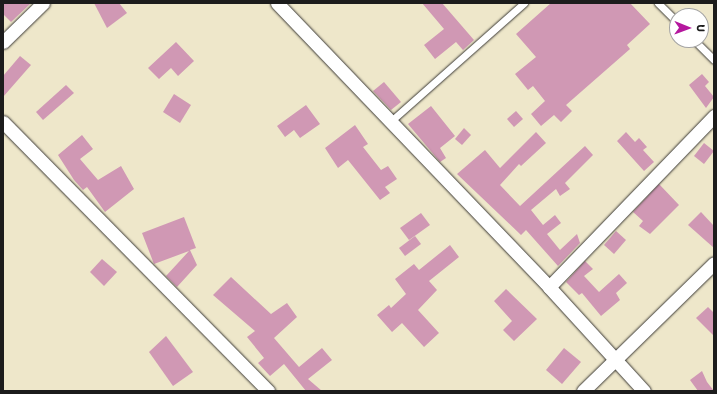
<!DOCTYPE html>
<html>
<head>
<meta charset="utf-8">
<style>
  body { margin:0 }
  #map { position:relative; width:717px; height:394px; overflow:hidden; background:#eee7ca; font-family:"Shantell Sans",sans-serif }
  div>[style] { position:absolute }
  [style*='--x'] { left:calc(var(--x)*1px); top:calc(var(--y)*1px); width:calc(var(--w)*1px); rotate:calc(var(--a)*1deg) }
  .building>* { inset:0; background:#d098b4 }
  .roads { filter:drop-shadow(0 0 1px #3c3a36) drop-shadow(0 0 1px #3c3a36) }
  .lane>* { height:7px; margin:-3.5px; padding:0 3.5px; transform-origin:3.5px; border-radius:3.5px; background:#fff }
  .street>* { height:13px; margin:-6.5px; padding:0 6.5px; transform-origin:6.5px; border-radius:6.5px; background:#fff }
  span { translate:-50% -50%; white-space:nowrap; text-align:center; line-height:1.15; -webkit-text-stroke:3px #fff; paint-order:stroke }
  .frame { position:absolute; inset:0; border:4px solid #1c1c1c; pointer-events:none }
  .north { position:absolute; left:669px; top:8px; width:40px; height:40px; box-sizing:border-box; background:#fff; border:1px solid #a4a4a4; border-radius:50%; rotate:91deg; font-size:11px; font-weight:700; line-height:16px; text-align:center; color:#1c1c1c }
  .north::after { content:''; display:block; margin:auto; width:14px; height:18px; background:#b5179e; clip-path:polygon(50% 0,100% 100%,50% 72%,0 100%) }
</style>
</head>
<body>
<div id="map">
  <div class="building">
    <i style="clip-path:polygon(3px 3px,31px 3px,11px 22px,3px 14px)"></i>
    <i style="clip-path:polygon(94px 3px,119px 3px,127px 13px,107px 28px)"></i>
    <i style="clip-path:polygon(422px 3px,442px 3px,474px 40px,463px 50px,456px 42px,435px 59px,424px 45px,444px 29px)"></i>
    <i style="clip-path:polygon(551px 3px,630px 3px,650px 24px,627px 45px,630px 49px,566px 105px,572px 111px,561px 122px,554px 115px,541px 126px,531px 114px,545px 101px,533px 86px,528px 90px,515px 74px,536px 57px,516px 34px)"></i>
    <i style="clip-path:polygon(176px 42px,194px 61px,178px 76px,171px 68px,159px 79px,148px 68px)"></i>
    <i style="clip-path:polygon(20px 56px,31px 65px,3px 97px,3px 76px)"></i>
    <i style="clip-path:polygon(702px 74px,709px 82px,705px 86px,714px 97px,706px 108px,689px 85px)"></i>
    <i style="clip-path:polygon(384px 82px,401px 102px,391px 110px,373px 91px)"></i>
    <i style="clip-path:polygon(66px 85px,74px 93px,43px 120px,36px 112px)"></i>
    <i style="clip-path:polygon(174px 94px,191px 105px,180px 123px,163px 112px)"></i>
    <i style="clip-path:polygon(306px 105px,320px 124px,300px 138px,294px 130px,285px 137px,277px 126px)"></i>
    <i style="clip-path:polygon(431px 106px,455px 136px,440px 148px,446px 158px,440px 162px,408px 124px)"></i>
    <i style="clip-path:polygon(516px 111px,523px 119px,514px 127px,507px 119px)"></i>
    <i style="clip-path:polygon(355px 125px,368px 144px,363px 147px,381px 170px,388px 166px,397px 179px,385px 187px,390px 193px,380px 200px,348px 160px,338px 168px,325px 148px)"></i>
    <i style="clip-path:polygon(464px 128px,471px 135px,462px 145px,455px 139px)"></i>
    <i style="clip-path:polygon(536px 132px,546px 143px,521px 166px,519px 164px,500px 185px,520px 206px,585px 146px,593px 155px,565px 183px,570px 189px,560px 196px,556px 189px,531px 210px,543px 225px,555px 215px,561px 223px,547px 234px,560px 250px,577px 234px,580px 243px,558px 266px,526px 230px,521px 235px,457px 174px,485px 150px,500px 168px)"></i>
    <i style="clip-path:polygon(626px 132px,635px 142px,639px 138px,647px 147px,643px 150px,654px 162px,644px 171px,617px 141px)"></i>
    <i style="clip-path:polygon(82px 135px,93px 149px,80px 159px,98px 180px,121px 166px,134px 189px,105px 212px,87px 187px,83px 190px,74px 180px,58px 155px)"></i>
    <i style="clip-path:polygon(704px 143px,714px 151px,704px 164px,694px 156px)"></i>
    <i style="clip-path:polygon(659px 184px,679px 205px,650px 234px,639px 226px,643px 221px,633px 212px)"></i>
    <i style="clip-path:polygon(701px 212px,714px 226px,714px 248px,688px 225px)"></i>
    <i style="clip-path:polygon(421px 213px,430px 225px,409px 240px,400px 228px)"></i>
    <i style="clip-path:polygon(184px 217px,196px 248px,190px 250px,197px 265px,177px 287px,166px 276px,189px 251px,154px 264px,142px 233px)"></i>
    <i style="clip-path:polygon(616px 231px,626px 240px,614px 254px,604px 245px)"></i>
    <i style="clip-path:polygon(415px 236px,421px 244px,405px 256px,399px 248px)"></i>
    <i style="clip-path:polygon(450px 245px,459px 257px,429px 281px,437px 290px,418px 310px,439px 333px,424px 347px,402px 323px,392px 332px,377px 315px,389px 305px,391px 308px,406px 294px,395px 279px,414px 264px,419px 270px)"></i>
    <i style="clip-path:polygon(102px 259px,117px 272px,104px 286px,90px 272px)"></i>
    <i style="clip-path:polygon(585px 261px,593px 269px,584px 276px,599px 292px,619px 274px,627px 283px,616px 293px,620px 300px,601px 316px,582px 293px,579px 295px,566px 282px)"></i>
    <i style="clip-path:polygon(231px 277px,271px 314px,287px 303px,297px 317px,274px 338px,299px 367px,322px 348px,332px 360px,308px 379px,322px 391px,306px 391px,284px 364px,270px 376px,258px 363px,264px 358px,247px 337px,255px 331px,213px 295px)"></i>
    <i style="clip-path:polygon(506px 289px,537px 319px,514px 341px,503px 330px,512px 321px,494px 301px)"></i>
    <i style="clip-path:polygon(708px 307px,714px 313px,714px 336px,696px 318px)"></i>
    <i style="clip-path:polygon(166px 336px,193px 372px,173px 386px,149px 352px)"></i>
    <i style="clip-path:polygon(564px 348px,581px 362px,562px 384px,546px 370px)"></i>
    <i style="clip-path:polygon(702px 371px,707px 382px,714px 391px,698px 391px,690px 380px)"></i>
  </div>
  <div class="roads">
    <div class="lane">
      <i style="--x:658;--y:3;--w:27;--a:45"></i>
      <i style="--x:694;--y:40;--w:28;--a:45"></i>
      <i style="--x:391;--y:121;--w:178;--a:-41.6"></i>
    </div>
    <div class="street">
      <i style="--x:277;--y:3;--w:393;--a:46.2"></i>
      <i style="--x:549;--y:287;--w:141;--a:47.6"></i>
      <i style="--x:3;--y:42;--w:56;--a:-44.3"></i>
      <i style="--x:3;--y:122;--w:378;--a:45.4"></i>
      <i style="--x:549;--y:287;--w:238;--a:-46"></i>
      <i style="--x:583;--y:391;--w:183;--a:-44.3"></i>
    </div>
  </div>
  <div class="frame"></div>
  <div class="north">U</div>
</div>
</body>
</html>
